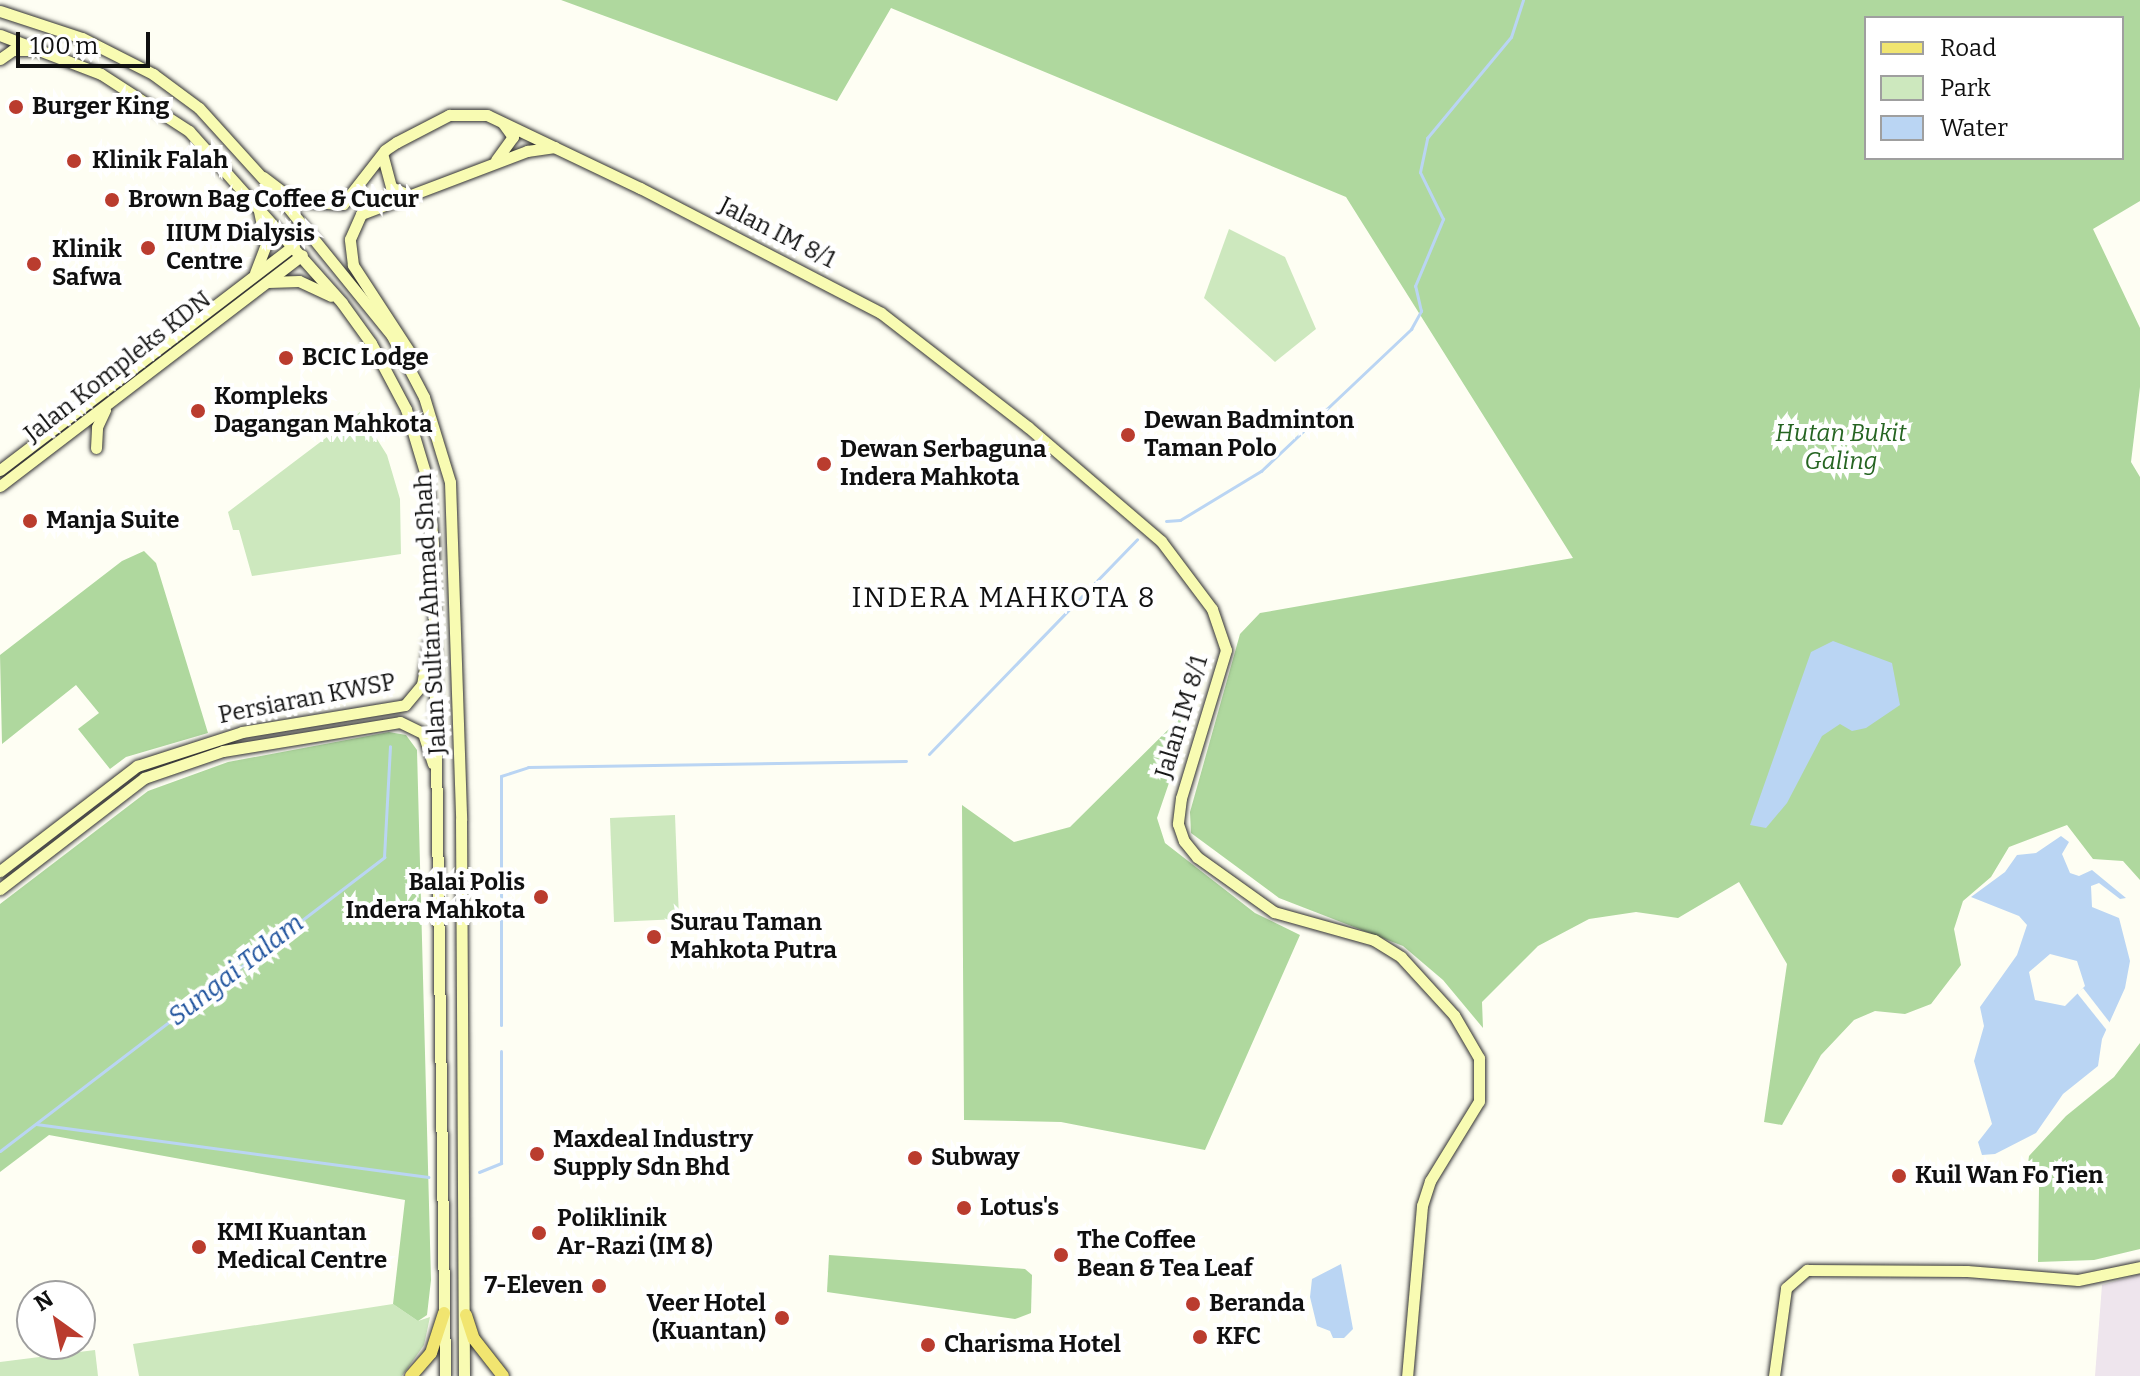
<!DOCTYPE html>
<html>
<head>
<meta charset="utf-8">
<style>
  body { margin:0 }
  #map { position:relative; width:2140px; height:1376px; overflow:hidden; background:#fefef3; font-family:Bitter,serif }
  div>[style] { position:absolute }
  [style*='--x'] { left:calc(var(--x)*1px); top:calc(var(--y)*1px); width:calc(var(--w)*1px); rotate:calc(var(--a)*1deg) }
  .industrial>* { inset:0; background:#eee5ed }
  .green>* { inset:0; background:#cde8be }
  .forest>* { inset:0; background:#afd89e }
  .water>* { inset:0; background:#bad5f3 }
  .pier>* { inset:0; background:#fefef3 }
  .stream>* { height:3px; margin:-1.5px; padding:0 1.5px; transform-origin:1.5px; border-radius:1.5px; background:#bad5f3 }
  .roads { filter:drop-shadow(0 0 2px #323232) drop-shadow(0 0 2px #323232) }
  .secondary>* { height:11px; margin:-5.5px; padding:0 5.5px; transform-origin:5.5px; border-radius:5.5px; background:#f8fbb2 }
  .primary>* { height:12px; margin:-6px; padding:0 6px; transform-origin:6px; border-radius:6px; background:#f1e570 }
  .dots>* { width:22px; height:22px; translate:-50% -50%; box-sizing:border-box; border:4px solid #fff; border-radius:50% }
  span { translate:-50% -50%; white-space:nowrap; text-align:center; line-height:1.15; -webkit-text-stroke:8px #fff; paint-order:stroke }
  .poi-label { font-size:24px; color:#101010; font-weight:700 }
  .left { translate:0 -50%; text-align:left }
  .right { translate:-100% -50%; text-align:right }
  .street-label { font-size:24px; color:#101010 }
  .park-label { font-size:24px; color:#266522; font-style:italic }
  .water-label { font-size:26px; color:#1e529d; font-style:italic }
  .quarter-label { font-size:28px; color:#101010; letter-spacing:2px }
  .legend { position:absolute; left:1864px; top:16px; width:260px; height:144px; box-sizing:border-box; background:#fff; border:2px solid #9f9f9f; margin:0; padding:10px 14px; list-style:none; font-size:24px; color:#101010 }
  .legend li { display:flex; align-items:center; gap:16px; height:40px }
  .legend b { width:40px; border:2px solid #9f9f9f }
  .north { position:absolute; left:16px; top:1280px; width:80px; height:80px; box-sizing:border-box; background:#fff; border:2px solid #9f9f9f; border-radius:50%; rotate:327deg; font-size:22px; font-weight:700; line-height:32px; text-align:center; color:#101010 }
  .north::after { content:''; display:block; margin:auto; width:28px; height:36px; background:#ba3c2e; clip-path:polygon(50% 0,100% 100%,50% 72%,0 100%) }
  .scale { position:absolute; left:16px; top:32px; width:134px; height:36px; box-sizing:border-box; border:4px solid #101010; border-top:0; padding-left:10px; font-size:24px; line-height:28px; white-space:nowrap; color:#101010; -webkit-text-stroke:6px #fff; paint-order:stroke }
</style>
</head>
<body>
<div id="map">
  <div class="industrial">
    <i style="clip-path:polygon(2140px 1274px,2140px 1376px,2095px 1376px,2102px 1285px)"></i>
  </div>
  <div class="green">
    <i style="clip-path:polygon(1229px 229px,1285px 257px,1316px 329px,1275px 362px,1204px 298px)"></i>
    <i style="clip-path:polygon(360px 412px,387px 455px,400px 499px,401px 554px,252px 576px,239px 530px,233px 530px,228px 512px)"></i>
    <i style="clip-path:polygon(675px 815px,679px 919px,614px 922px,610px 818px)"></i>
    <i style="clip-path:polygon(393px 1304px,418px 1321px,430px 1317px,424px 1345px,402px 1376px,139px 1376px,133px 1344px)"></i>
    <i style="clip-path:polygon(95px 1350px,98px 1376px,0 1376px,0 1362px)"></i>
  </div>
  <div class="forest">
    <i style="clip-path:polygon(evenodd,561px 0,2140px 0,2140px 201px,2093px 229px,2140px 328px,2140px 387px,2131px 462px,2140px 477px,2140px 880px,2123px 861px,2093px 859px,2067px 825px,2009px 847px,1991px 877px,1963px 901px,1954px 929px,1961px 965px,1931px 1004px,1905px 1014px,1875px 1011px,1854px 1020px,1821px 1055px,1782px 1125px,1764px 1122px,1787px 964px,1739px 882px,1678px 918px,1636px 912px,1589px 919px,1538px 946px,1482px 1002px,1483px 1028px,1443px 980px,1403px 946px,1279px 898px,1191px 833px,1190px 812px,1240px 634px,1260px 613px,1573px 558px,1346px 197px,891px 8px,837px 101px,561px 0,1866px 18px,2122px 18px,2122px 158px,1866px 158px,1866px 18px)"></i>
    <i style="clip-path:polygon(144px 551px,156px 563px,208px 733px,126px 757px,110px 769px,78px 729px,99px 713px,76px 685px,2px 744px,0 655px,122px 561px)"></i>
    <i style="clip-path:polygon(1197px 701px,1157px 818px,1165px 843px,1255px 913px,1300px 935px,1205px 1150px,1061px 1122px,964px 1120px,962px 805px,1014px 842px,1070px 827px)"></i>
    <i style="clip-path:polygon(389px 732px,406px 735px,417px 750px,431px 1280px,427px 1315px,418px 1321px,393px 1304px,405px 1200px,49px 1135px,0 1172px,0 904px,148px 791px,228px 762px)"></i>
    <i style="clip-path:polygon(2140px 1043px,2140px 1249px,2094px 1260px,2038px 1262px,2039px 1187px,2026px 1178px,2029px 1156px,2066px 1116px,2114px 1077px)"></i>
    <i style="clip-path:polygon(829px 1255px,1025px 1269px,1032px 1275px,1031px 1313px,1015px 1319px,827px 1292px)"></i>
  </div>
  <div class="water">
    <i style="clip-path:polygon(1833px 641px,1892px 663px,1900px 705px,1866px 728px,1852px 731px,1840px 724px,1822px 736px,1787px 803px,1766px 828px,1750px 825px,1811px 652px)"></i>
    <i style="clip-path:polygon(evenodd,2061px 836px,2069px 842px,2062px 854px,2070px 873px,2079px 876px,2092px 870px,2126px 898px,2120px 899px,2099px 883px,2091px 886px,2092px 907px,2119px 918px,2130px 961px,2125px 988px,2102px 1039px,2098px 1066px,2063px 1094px,2036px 1133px,1995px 1154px,1982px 1155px,1978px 1142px,1992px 1124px,1974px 1061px,1984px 1026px,1980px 1007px,2017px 955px,2027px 925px,2019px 916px,1971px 897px,2005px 872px,2017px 855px,2036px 853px,2061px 836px,2050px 954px,2077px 961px,2085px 986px,2065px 1006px,2035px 1000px,2029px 972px,2050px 954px)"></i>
    <i style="clip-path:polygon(1341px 1264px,1353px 1329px,1344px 1338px,1333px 1338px,1330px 1331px,1317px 1326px,1310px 1297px,1312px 1279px)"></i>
  </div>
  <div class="pier">
    <i style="clip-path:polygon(2083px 988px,2114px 1028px,2109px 1033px,2077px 993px)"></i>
  </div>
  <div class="stream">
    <i style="--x:1166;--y:521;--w:14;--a:-4"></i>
    <i style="--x:1180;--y:520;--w:95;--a:-31.2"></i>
    <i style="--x:1261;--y:471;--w:207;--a:-43.4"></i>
    <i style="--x:1411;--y:329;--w:21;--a:-61"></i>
    <i style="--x:1421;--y:311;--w:26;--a:-103"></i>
    <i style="--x:1415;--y:286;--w:73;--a:-67.3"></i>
    <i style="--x:1443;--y:219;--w:52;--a:-116.1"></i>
    <i style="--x:1420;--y:172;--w:35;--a:-78"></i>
    <i style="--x:1427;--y:138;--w:131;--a:-50.3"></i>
    <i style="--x:1511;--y:37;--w:39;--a:-72"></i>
    <i style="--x:929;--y:754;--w:299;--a:-45.9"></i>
    <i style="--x:501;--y:1025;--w:249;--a:-90"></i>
    <i style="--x:501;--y:776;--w:28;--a:-18"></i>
    <i style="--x:528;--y:767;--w:378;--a:-0.9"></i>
    <i style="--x:36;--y:1124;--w:396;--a:7.7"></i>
    <i style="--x:0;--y:1151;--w:484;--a:-37.4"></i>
    <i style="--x:384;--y:857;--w:111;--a:-86.9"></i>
    <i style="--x:479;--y:1172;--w:24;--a:-22"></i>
    <i style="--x:501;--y:1163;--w:112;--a:-90"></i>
  </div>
  <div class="roads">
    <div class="secondary">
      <i style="--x:0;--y:11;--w:86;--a:18.2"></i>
      <i style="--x:82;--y:38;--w:80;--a:26.9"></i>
      <i style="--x:153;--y:74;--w:57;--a:36.5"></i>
      <i style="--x:199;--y:108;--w:100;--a:47.8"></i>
      <i style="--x:0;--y:35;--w:108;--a:21.1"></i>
      <i style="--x:101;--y:74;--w:105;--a:32.9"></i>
      <i style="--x:189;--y:131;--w:230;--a:48.3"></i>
      <i style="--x:342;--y:303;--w:49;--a:54.1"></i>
      <i style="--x:371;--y:343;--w:75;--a:62.1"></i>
      <i style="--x:406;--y:409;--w:73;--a:73.3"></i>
      <i style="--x:427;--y:479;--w:65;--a:84.7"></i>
      <i style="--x:433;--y:544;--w:832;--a:89.17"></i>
      <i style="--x:0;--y:59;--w:16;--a:-35"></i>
      <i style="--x:13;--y:50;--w:18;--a:0"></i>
      <i style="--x:383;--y:157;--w:31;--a:75"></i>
      <i style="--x:391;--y:187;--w:19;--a:25"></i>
      <i style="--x:496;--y:160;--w:29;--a:-54"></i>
      <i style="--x:513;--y:137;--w:17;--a:-126"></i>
      <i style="--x:263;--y:177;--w:40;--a:37"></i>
      <i style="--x:295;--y:201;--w:48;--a:3.6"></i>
      <i style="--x:343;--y:204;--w:68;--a:-52.1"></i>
      <i style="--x:385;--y:150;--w:14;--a:-34"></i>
      <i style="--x:397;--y:142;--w:59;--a:-27.4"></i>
      <i style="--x:449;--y:115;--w:38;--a:0"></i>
      <i style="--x:487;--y:115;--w:170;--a:25.5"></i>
      <i style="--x:640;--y:188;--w:271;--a:27.4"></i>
      <i style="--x:881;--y:313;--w:186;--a:37.8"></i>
      <i style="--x:1028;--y:427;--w:175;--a:40.6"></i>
      <i style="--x:1161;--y:541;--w:85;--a:53.1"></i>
      <i style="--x:1212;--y:609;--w:43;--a:71.1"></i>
      <i style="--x:1226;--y:650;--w:155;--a:106.9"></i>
      <i style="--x:1181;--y:798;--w:26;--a:97"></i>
      <i style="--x:1178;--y:824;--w:18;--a:71"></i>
      <i style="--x:1184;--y:841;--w:21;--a:51"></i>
      <i style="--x:1197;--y:857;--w:95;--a:35.5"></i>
      <i style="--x:1274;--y:912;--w:104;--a:15.6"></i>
      <i style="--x:1374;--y:940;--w:32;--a:32"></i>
      <i style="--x:1401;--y:957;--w:79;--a:47.6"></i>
      <i style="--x:1454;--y:1015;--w:50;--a:59.8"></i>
      <i style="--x:1479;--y:1058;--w:43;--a:90"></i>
      <i style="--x:1479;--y:1101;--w:94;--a:121.5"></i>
      <i style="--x:1430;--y:1181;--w:26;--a:108"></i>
      <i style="--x:1422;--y:1206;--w:171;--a:95"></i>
      <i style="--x:278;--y:195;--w:181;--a:51"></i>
      <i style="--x:392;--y:336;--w:69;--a:62.3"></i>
      <i style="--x:424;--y:397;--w:89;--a:73"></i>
      <i style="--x:450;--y:482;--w:338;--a:88.1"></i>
      <i style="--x:461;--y:820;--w:556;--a:89.69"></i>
      <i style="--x:255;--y:273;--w:31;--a:-69"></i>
      <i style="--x:266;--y:244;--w:35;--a:-102"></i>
      <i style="--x:268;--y:282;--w:31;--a:-2"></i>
      <i style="--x:299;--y:281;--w:35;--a:25"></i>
      <i style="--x:409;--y:351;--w:103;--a:-123.1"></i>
      <i style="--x:353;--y:265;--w:26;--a:-97"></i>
      <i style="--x:350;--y:239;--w:27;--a:-66"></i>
      <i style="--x:361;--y:214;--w:178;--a:-20.8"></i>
      <i style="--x:527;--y:151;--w:28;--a:-8"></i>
      <i style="--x:96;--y:448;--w:21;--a:-87"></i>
      <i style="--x:97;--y:427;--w:19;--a:-65"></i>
      <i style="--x:0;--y:470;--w:370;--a:-37.4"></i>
      <i style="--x:0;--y:486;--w:380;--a:-37.4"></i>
      <i style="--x:0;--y:871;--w:173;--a:-37.5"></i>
      <i style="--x:137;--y:766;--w:110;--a:-17.9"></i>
      <i style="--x:242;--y:732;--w:165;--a:-9.4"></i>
      <i style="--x:405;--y:705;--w:26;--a:-50"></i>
      <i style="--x:422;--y:685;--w:47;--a:-80.1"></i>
      <i style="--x:0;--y:889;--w:182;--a:-37.6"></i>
      <i style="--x:144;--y:778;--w:83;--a:-18.9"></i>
      <i style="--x:223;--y:751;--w:179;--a:-9.3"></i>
      <i style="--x:400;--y:722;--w:25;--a:26"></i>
      <i style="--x:423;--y:733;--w:32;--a:72"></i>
      <i style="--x:1774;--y:1376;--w:89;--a:-82.2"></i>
      <i style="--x:1786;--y:1288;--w:28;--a:-41"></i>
      <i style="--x:1807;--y:1270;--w:160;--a:0.4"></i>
      <i style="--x:1967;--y:1271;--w:111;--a:4.6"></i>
      <i style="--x:2078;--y:1280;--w:63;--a:-11.8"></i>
    </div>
    <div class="primary">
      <i style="--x:466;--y:1315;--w:25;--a:72"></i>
      <i style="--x:474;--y:1339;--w:47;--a:51.9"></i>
      <i style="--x:411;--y:1376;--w:30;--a:-49"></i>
      <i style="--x:431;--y:1353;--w:42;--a:-72"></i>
    </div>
  </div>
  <div class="dots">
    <i style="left:16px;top:107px;background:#ba3c2e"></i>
    <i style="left:74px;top:161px;background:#ba3c2e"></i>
    <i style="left:112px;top:200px;background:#ba3c2e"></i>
    <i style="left:148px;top:248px;background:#ba3c2e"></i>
    <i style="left:34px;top:264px;background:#ba3c2e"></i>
    <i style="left:286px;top:358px;background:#ba3c2e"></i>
    <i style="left:198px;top:411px;background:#ba3c2e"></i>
    <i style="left:1128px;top:435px;background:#ba3c2e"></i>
    <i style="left:824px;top:464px;background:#ba3c2e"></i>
    <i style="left:30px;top:521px;background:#ba3c2e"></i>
    <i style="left:541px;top:897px;background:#ba3c2e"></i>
    <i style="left:654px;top:937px;background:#ba3c2e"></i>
    <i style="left:537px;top:1154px;background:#ba3c2e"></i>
    <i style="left:915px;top:1158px;background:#ba3c2e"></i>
    <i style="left:1899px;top:1176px;background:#ba3c2e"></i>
    <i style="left:964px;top:1208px;background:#ba3c2e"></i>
    <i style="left:539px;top:1233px;background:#ba3c2e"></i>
    <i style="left:199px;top:1247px;background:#ba3c2e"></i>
    <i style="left:1061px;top:1255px;background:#ba3c2e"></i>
    <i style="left:599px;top:1286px;background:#ba3c2e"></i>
    <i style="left:1193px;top:1304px;background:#ba3c2e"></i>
    <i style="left:782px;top:1318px;background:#ba3c2e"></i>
    <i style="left:1200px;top:1337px;background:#ba3c2e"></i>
    <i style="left:928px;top:1345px;background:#ba3c2e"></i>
  </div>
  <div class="poi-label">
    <span class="left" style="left:32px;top:107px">Burger King</span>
    <span class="left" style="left:92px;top:161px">Klinik Falah</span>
    <span class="left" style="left:128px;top:200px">Brown Bag Coffee &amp; Cucur</span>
    <span class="left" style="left:166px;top:248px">IIUM Dialysis<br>Centre</span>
    <span class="left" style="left:52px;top:264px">Klinik<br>Safwa</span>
    <span class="left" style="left:302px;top:358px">BCIC Lodge</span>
    <span class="left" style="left:214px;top:411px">Kompleks<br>Dagangan Mahkota</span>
    <span class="left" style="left:1144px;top:435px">Dewan Badminton<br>Taman Polo</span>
    <span class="left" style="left:840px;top:464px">Dewan Serbaguna<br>Indera Mahkota</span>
    <span class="left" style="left:46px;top:521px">Manja Suite</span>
    <span class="right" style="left:525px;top:897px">Balai Polis<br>Indera Mahkota</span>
    <span class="left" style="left:670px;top:937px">Surau Taman<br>Mahkota Putra</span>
    <span class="left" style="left:553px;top:1154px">Maxdeal Industry<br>Supply Sdn Bhd</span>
    <span class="left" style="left:931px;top:1158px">Subway</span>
    <span class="left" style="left:1915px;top:1176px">Kuil Wan Fo Tien</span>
    <span class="left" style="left:980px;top:1208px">Lotus's</span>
    <span class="left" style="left:557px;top:1233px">Poliklinik<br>Ar-Razi (IM 8)</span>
    <span class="left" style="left:217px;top:1247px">KMI Kuantan<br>Medical Centre</span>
    <span class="left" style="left:1077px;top:1255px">The Coffee<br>Bean &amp; Tea Leaf</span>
    <span class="right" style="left:583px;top:1286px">7-Eleven</span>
    <span class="right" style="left:766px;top:1318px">Veer Hotel<br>(Kuantan)</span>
    <span class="left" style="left:1209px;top:1304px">Beranda</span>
    <span class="left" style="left:1216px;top:1337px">KFC</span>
    <span class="left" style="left:944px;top:1345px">Charisma Hotel</span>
  </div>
  <div class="street-label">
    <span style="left:777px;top:233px;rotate:27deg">Jalan IM 8/1</span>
    <span style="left:118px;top:367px;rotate:-38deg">Jalan Kompleks KDN</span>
    <span style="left:431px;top:614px;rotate:-93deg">Jalan Sultan Ahmad Shah</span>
    <span style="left:307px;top:699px;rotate:-11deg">Persiaran KWSP</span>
    <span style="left:1182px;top:717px;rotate:-73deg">Jalan IM 8/1</span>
  </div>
  <div class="park-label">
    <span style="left:1841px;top:448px">Hutan Bukit<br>Galing</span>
  </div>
  <div class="water-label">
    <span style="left:236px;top:970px;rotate:-38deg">Sungai Talam</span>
  </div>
  <div class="quarter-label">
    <span style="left:1004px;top:598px">INDERA MAHKOTA 8</span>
  </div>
  <ul class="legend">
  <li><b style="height:10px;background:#f1e570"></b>Road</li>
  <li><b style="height:22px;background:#cde8be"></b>Park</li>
  <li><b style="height:22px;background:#bad5f3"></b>Water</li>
  </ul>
  <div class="north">N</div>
  <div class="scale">100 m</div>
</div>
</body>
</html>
